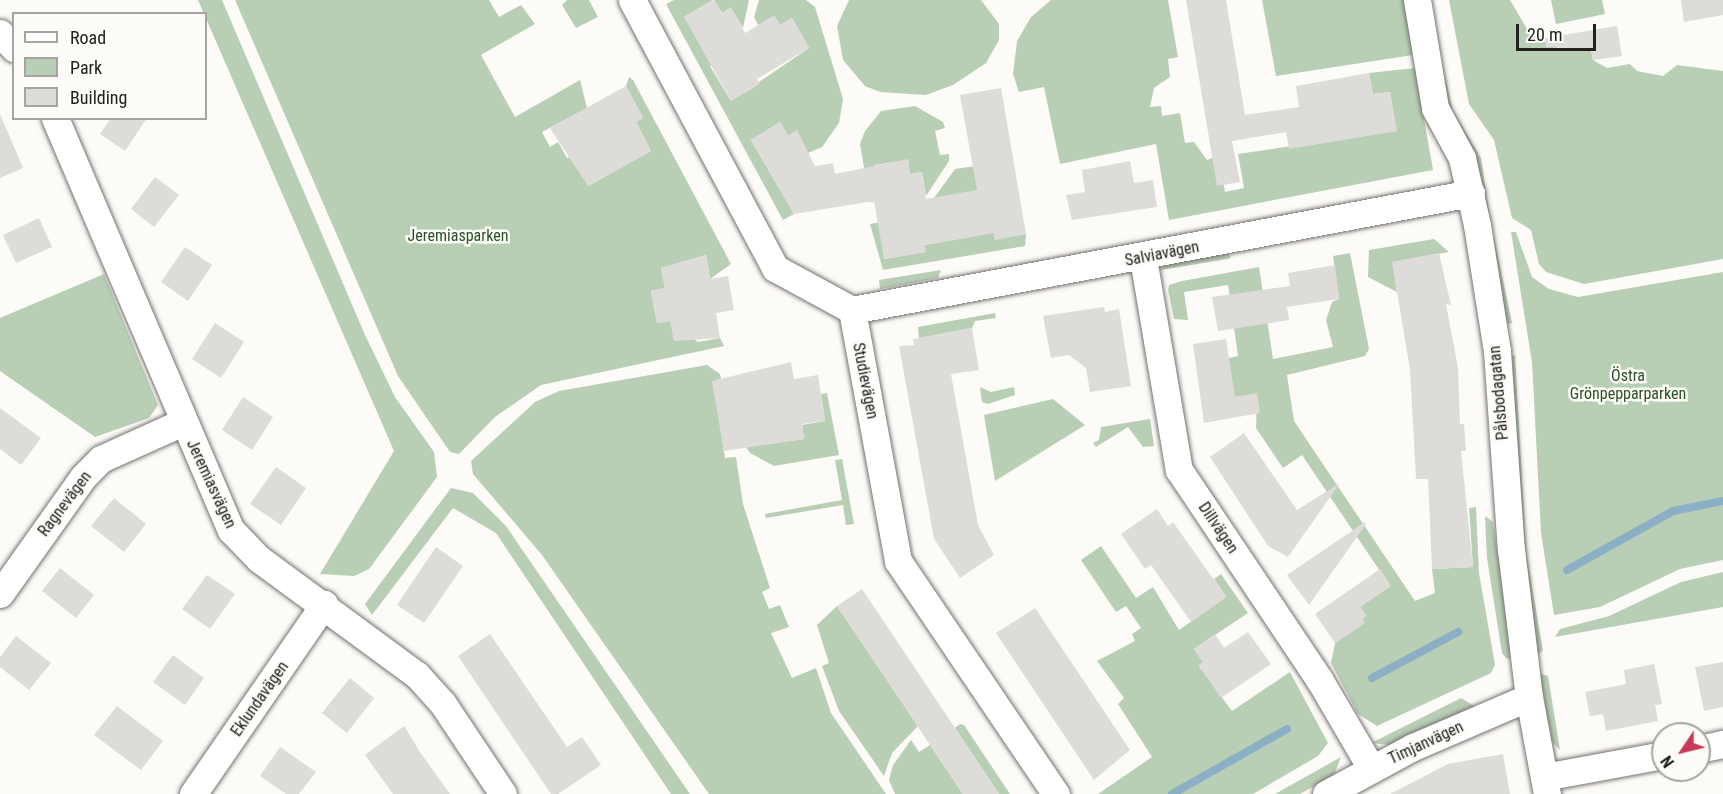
<!DOCTYPE html>
<html>
<head>
<meta charset="utf-8">
<style>
  body { margin:0 }
  #map { position:relative; width:1723px; height:794px; overflow:hidden; background:#fdfbf7; font-family:"Roboto Condensed",sans-serif }
  div>[style] { position:absolute }
  [style*='--x'] { left:calc(var(--x)*1px); top:calc(var(--y)*1px); width:calc(var(--w)*1px); rotate:calc(var(--a)*1deg) }
  .green>* { inset:0; background:#b8cfb5 }
  .stream>* { height:8px; margin:-4px; padding:0 4px; transform-origin:4px; border-radius:4px; background:#8bb0c6 }
  .building>* { inset:0; background:#dedcd8 }
  .roads { filter:drop-shadow(0 0 2px #74726f) drop-shadow(0 0 2px #74726f) }
  .minor>* { height:27px; margin:-13.5px; padding:0 13.5px; transform-origin:13.5px; border-radius:13.5px; background:#fff }
  span { translate:-50% -50%; white-space:nowrap; text-align:center; line-height:1.15; -webkit-text-stroke:5px #fdfbf7; paint-order:stroke }
  .park-label { font-size:16px; color:#295026 }
  .street-label { font-size:16px; color:#22211f }
  .legend { position:absolute; left:12px; top:12px; width:195px; height:108px; box-sizing:border-box; background:#fdfbf7; border:2px solid #a5a4a1; margin:0; padding:8px 10px; list-style:none; font-size:18px; color:#22211f }
  .legend li { display:flex; align-items:center; gap:12px; height:30px }
  .legend b { width:30px; border:2px solid #a5a4a1 }
  .north { position:absolute; left:1651px; top:722px; width:60px; height:60px; box-sizing:border-box; background:#fdfbf7; border:2px solid #a5a4a1; border-radius:50%; rotate:235deg; font-size:16px; font-weight:700; line-height:24px; text-align:center; color:#22211f }
  .north::after { content:''; display:block; margin:auto; width:21px; height:27px; background:#c83858; clip-path:polygon(50% 0,100% 100%,50% 72%,0 100%) }
  .scale { position:absolute; left:1516px; top:24px; width:80px; height:27px; box-sizing:border-box; border:3px solid #22211f; border-top:0; padding-left:8px; font-size:18px; line-height:21px; white-space:nowrap; color:#22211f; -webkit-text-stroke:4px #fdfbf7; paint-order:stroke }
</style>
</head>
<body>
<div id="map">
  <div class="green">
    <i style="clip-path:polygon(198px 0,222px 0,365px 335px,395px 397px,434px 452px,437px 477px,369px 569px,354px 576px,320px 574px,394px 451px)"></i>
    <i style="clip-path:polygon(235px 0,489px 0,499px 17px,521px 5px,535px 24px,481px 55px,515px 117px,580px 80px,587px 108px,542px 132px,550px 147px,558px 142px,567px 158px,572px 156px,588px 186px,651px 151px,636px 122px,643px 118px,626px 86px,629px 77px,633px 80px,731px 264px,710px 279px,706px 255px,661px 268px,665px 288px,651px 291px,657px 323px,670px 321px,698px 342px,720px 338px,724px 346px,541px 385px,495px 417px,459px 454px,450px 452px,398px 376px)"></i>
    <i style="clip-path:polygon(567px 0,589px 0,598px 17px,576px 28px,562px 5px)"></i>
    <i style="clip-path:polygon(674px 0,713px 0,684px 17px,716px 63px,710px 66px,731px 101px,809px 48px,792px 18px,780px 25px,774px 16px,758px 25px,754px 17px,759px 0,806px 0,815px 7px,843px 99px,839px 123px,822px 147px,808px 153px,797px 131px,788px 136px,780px 122px,751px 140px,794px 214px,783px 220px,666px 4px)"></i>
    <i style="clip-path:polygon(714px 0,749px 0,743px 28px,731px 8px,722px 13px)"></i>
    <i style="clip-path:polygon(849px 0,981px 0,999px 24px,999px 40px,986px 63px,953px 85px,926px 95px,880px 92px,865px 86px,843px 60px,837px 26px)"></i>
    <i style="clip-path:polygon(1051px 0,1168px 0,1178px 57px,1168px 59px,1170px 77px,1154px 88px,1150px 107px,1161px 106px,1162px 116px,1180px 113px,1185px 143px,1194px 142px,1207px 160px,1218px 156px,1225px 192px,1244px 188px,1238px 154px,1396px 131px,1390px 92px,1373px 94px,1369px 73px,1415px 68px,1433px 170px,1169px 220px,1156px 144px,1060px 164px,1044px 87px,1019px 92px,1013px 74px,1017px 41px,1031px 17px)"></i>
    <i style="clip-path:polygon(1262px 0,1411px 0,1420px 54px,1276px 76px)"></i>
    <i style="clip-path:polygon(1449px 0,1510px 0,1530px 34px,1558px 48px,1590px 46px,1593px 60px,1607px 68px,1630px 64px,1637px 71px,1663px 76px,1677px 65px,1723px 71px,1723px 259px,1584px 284px,1546px 272px,1539px 264px,1531px 230px,1512px 218px,1494px 140px,1469px 104px)"></i>
    <i style="clip-path:polygon(1551px 0,1602px 0,1605px 14px,1556px 24px)"></i>
    <i style="clip-path:polygon(1436px 63px,1442px 63px,1453px 111px,1481px 158px,1489px 212px,1485px 213px,1447px 115px)"></i>
    <i style="clip-path:polygon(915px 106px,943px 122px,945px 128px,935px 131px,940px 155px,949px 154px,949px 161px,926px 196px,922px 172px,910px 174px,908px 160px,875px 165px,881px 201px,870px 202px,860px 144px,865px 131px,881px 111px)"></i>
    <i style="clip-path:polygon(982px 165px,995px 239px,1026px 234px,1025px 246px,883px 270px,870px 224px,885px 221px,885px 259px,925px 252px,924px 245px,976px 236px,934px 198px,955px 169px)"></i>
    <i style="clip-path:polygon(1511px 232px,1516px 232px,1532px 277px,1549px 289px,1578px 297px,1723px 272px,1723px 560px,1680px 569px,1600px 607px,1554px 615px,1541px 533px,1532px 362px)"></i>
    <i style="clip-path:polygon(1493px 233px,1512px 323px,1509px 324px,1504px 321px,1489px 235px)"></i>
    <i style="clip-path:polygon(1434px 239px,1449px 252px,1393px 262px,1397px 292px,1368px 277px,1369px 250px)"></i>
    <i style="clip-path:polygon(1226px 252px,1231px 257px,1228px 259px,1160px 270px,1168px 263px)"></i>
    <i style="clip-path:polygon(1350px 253px,1369px 349px,1365px 356px,1287px 375px,1294px 421px,1415px 601px,1435px 593px,1432px 569px,1473px 567px,1469px 508px,1476px 507px,1479px 573px,1495px 665px,1491px 673px,1377px 726px,1358px 714px,1331px 663px,1335px 643px,1364px 623px,1362px 619px,1366px 616px,1360px 607px,1390px 586px,1302px 455px,1283px 468px,1256px 428px,1257px 394px,1229px 398px,1229px 358px,1238px 356px,1228px 285px,1184px 292px,1188px 320px,1174px 319px,1168px 290px,1169px 285px,1182px 281px,1259px 267px,1273px 359px,1333px 347px,1326px 320px,1332px 302px,1339px 299px,1333px 256px)"></i>
    <i style="clip-path:polygon(941px 270px,938px 278px,880px 289px,879px 280px)"></i>
    <i style="clip-path:polygon(104px 274px,158px 405px,149px 418px,95px 437px,0 371px,0 318px)"></i>
    <i style="clip-path:polygon(995px 313px,996px 318px,975px 321px,972px 328px,919px 338px,918px 327px)"></i>
    <i style="clip-path:polygon(1515px 355px,1526px 551px,1543px 651px,1536px 655px,1519px 553px,1510px 357px)"></i>
    <i style="clip-path:polygon(707px 365px,720px 374px,721px 379px,713px 381px,725px 458px,736px 457px,743px 504px,770px 588px,762px 592px,769px 609px,780px 605px,789px 627px,771px 633px,792px 678px,816px 668px,831px 713px,886px 794px,709px 794px,542px 555px,473px 474px,471px 461px,535px 402px,559px 391px)"></i>
    <i style="clip-path:polygon(980px 387px,991px 392px,1014px 387px,1015px 395px,988px 404px,982px 402px)"></i>
    <i style="clip-path:polygon(827px 393px,839px 455px,774px 466px,750px 453px,746px 447px,804px 439px,802px 425px,825px 421px,821px 394px)"></i>
    <i style="clip-path:polygon(1053px 399px,1085px 425px,995px 481px,984px 415px)"></i>
    <i style="clip-path:polygon(1150px 419px,1154px 446px,1143px 447px,1128px 427px,1096px 447px,1093px 443px,1099px 440px,1101px 427px)"></i>
    <i style="clip-path:polygon(842px 459px,854px 524px,846px 525px,843px 505px,766px 518px,765px 514px,842px 500px,835px 460px)"></i>
    <i style="clip-path:polygon(451px 488px,473px 493px,506px 526px,690px 794px,671px 794px,496px 533px,453px 508px,372px 615px,365px 604px)"></i>
    <i style="clip-path:polygon(1485px 516px,1493px 522px,1512px 658px,1507px 659px,1502px 653px,1487px 558px)"></i>
    <i style="clip-path:polygon(1101px 546px,1136px 598px,1153px 587px,1179px 630px,1226px 597px,1214px 579px,1221px 574px,1248px 613px,1194px 649px,1203px 662px,1199px 666px,1232px 711px,1290px 672px,1328px 743px,1318px 756px,1253px 794px,1098px 794px,1152px 757px,1118px 704px,1124px 698px,1097px 661px,1135px 641px,1132px 634px,1141px 628px,1126px 606px,1116px 612px,1081px 560px)"></i>
    <i style="clip-path:polygon(1723px 572px,1723px 607px,1555px 637px,1560px 629px,1609px 616px,1681px 582px)"></i>
    <i style="clip-path:polygon(837px 606px,918px 726px,892px 753px,884px 776px,839px 711px,822px 666px,829px 663px,817px 625px)"></i>
    <i style="clip-path:polygon(1540px 674px,1548px 676px,1560px 750px,1551px 741px)"></i>
    <i style="clip-path:polygon(1461px 698px,1476px 707px,1391px 745px,1371px 743px)"></i>
    <i style="clip-path:polygon(960px 724px,964px 725px,1010px 794px,999px 794px,955px 728px)"></i>
    <i style="clip-path:polygon(911px 740px,919px 752px,930px 745px,963px 794px,895px 794px,889px 780px,893px 765px)"></i>
    <i style="clip-path:polygon(1341px 757px,1334px 775px,1300px 794px,1275px 794px)"></i>
  </div>
  <div class="stream">
    <i style="--x:1567;--y:570;--w:121;--a:-29.1"></i>
    <i style="--x:1673;--y:511;--w:51;--a:-11.3"></i>
    <i style="--x:1372;--y:678;--w:98;--a:-28.1"></i>
    <i style="--x:1172;--y:794;--w:132;--a:-29.5"></i>
  </div>
  <div class="building">
    <i style="clip-path:polygon(714px 0,722px 13px,731px 7px,745px 33px,774px 16px,780px 25px,792px 18px,809px 48px,757px 79px,760px 84px,731px 101px,684px 17px)"></i>
    <i style="clip-path:polygon(1186px 0,1226px 0,1245px 115px,1299px 107px,1296px 86px,1369px 73px,1373px 94px,1390px 92px,1397px 131px,1289px 149px,1286px 132px,1232px 141px,1240px 182px,1217px 186px)"></i>
    <i style="clip-path:polygon(1681px 0,1723px 0,1723px 15px,1684px 22px)"></i>
    <i style="clip-path:polygon(1617px 26px,1622px 56px,1593px 60px,1591px 49px,1546px 47px,1545px 38px)"></i>
    <i style="clip-path:polygon(626px 86px,643px 118px,636px 122px,651px 151px,588px 186px,550px 128px)"></i>
    <i style="clip-path:polygon(1001px 88px,1026px 234px,995px 240px,994px 233px,924px 245px,926px 252px,884px 259px,874px 201px,794px 214px,751px 140px,780px 122px,788px 136px,797px 130px,815px 166px,833px 163px,835px 174px,908px 159px,910px 174px,922px 172px,926px 199px,977px 190px,960px 95px)"></i>
    <i style="clip-path:polygon(0 114px,23px 168px,0 178px)"></i>
    <i style="clip-path:polygon(111px 118px,147px 118px,125px 151px,100px 134px)"></i>
    <i style="clip-path:polygon(1130px 161px,1134px 183px,1153px 180px,1157px 207px,1072px 220px,1066px 195px,1085px 192px,1082px 170px)"></i>
    <i style="clip-path:polygon(155px 177px,179px 195px,154px 227px,131px 209px)"></i>
    <i style="clip-path:polygon(39px 218px,52px 247px,16px 263px,3px 235px)"></i>
    <i style="clip-path:polygon(185px 247px,212px 265px,188px 301px,161px 282px)"></i>
    <i style="clip-path:polygon(1439px 253px,1451px 305px,1446px 304px,1458px 368px,1460px 424px,1464px 424px,1466px 451px,1461px 451px,1473px 567px,1432px 569px,1428px 479px,1416px 479px,1410px 370px,1392px 262px)"></i>
    <i style="clip-path:polygon(706px 255px,710px 279px,728px 276px,734px 310px,716px 313px,720px 338px,674px 341px,670px 321px,657px 323px,651px 291px,665px 288px,661px 268px)"></i>
    <i style="clip-path:polygon(1335px 265px,1339px 299px,1287px 307px,1289px 320px,1218px 331px,1212px 297px,1290px 286px,1288px 273px)"></i>
    <i style="clip-path:polygon(1104px 307px,1105px 312px,1119px 309px,1131px 386px,1090px 392px,1086px 368px,1069px 355px,1051px 358px,1043px 316px)"></i>
    <i style="clip-path:polygon(215px 323px,244px 342px,221px 378px,192px 359px)"></i>
    <i style="clip-path:polygon(972px 328px,979px 370px,951px 374px,978px 525px,994px 555px,960px 578px,934px 539px,899px 346px,914px 345px,913px 339px)"></i>
    <i style="clip-path:polygon(1226px 339px,1235px 397px,1257px 393px,1260px 413px,1204px 423px,1193px 344px)"></i>
    <i style="clip-path:polygon(791px 362px,794px 379px,818px 375px,825px 421px,802px 424px,804px 439px,724px 451px,712px 381px)"></i>
    <i style="clip-path:polygon(243px 397px,273px 417px,252px 450px,222px 430px)"></i>
    <i style="clip-path:polygon(0 408px,41px 438px,21px 465px,0 449px)"></i>
    <i style="clip-path:polygon(1244px 433px,1297px 510px,1340px 483px,1288px 557px,1268px 546px,1210px 457px)"></i>
    <i style="clip-path:polygon(276px 467px,306px 488px,281px 525px,250px 504px)"></i>
    <i style="clip-path:polygon(114px 498px,146px 524px,124px 552px,91px 526px)"></i>
    <i style="clip-path:polygon(1157px 509px,1168px 526px,1173px 522px,1226px 597px,1191px 622px,1151px 565px,1145px 569px,1121px 534px)"></i>
    <i style="clip-path:polygon(1365px 522px,1366px 524px,1309px 605px,1287px 575px)"></i>
    <i style="clip-path:polygon(436px 547px,463px 566px,424px 623px,397px 605px)"></i>
    <i style="clip-path:polygon(60px 568px,94px 595px,76px 618px,42px 591px)"></i>
    <i style="clip-path:polygon(1380px 569px,1391px 586px,1360px 607px,1367px 616px,1362px 619px,1365px 623px,1335px 643px,1315px 614px)"></i>
    <i style="clip-path:polygon(207px 575px,235px 594px,210px 629px,182px 609px)"></i>
    <i style="clip-path:polygon(862px 589px,955px 728px,999px 794px,963px 794px,922px 733px,837px 606px)"></i>
    <i style="clip-path:polygon(1035px 608px,1130px 750px,1094px 780px,996px 633px)"></i>
    <i style="clip-path:polygon(1248px 632px,1271px 664px,1221px 698px,1199px 665px,1203px 662px,1194px 649px,1216px 635px,1224px 648px)"></i>
    <i style="clip-path:polygon(490px 634px,567px 747px,582px 737px,601px 765px,558px 794px,551px 794px,458px 656px)"></i>
    <i style="clip-path:polygon(16px 636px,51px 663px,29px 690px,0 667px,0 657px)"></i>
    <i style="clip-path:polygon(173px 655px,204px 678px,185px 705px,153px 682px)"></i>
    <i style="clip-path:polygon(1723px 662px,1723px 707px,1704px 711px,1695px 667px)"></i>
    <i style="clip-path:polygon(1654px 664px,1662px 704px,1655px 705px,1658px 721px,1606px 731px,1603px 714px,1590px 716px,1585px 692px,1626px 684px,1624px 670px)"></i>
    <i style="clip-path:polygon(350px 678px,374px 698px,347px 733px,322px 713px)"></i>
    <i style="clip-path:polygon(117px 706px,163px 741px,141px 770px,94px 735px)"></i>
    <i style="clip-path:polygon(404px 726px,420px 752px,450px 794px,393px 794px,365px 755px)"></i>
    <i style="clip-path:polygon(280px 747px,316px 772px,299px 794px,286px 794px,260px 776px)"></i>
    <i style="clip-path:polygon(1503px 754px,1510px 794px,1390px 794px,1448px 764px)"></i>
  </div>
  <div class="roads">
    <div class="minor">
      <i style="--x:632;--y:0;--w:304;--a:61.9"></i>
      <i style="--x:775;--y:268;--w:88;--a:28.6"></i>
      <i style="--x:1417;--y:0;--w:109;--a:80.5"></i>
      <i style="--x:1435;--y:108;--w:57;--a:61.6"></i>
      <i style="--x:1462;--y:158;--w:69;--a:77.4"></i>
      <i style="--x:1477;--y:225;--w:128;--a:81"></i>
      <i style="--x:1497;--y:351;--w:198;--a:86"></i>
      <i style="--x:1511;--y:549;--w:149;--a:83.1"></i>
      <i style="--x:1529;--y:697;--w:99;--a:79.5"></i>
      <i style="--x:0;--y:33;--w:21;--a:47"></i>
      <i style="--x:55;--y:118;--w:448;--a:66.9"></i>
      <i style="--x:231;--y:530;--w:40;--a:46"></i>
      <i style="--x:259;--y:559;--w:196;--a:36.3"></i>
      <i style="--x:417;--y:675;--w:39;--a:48"></i>
      <i style="--x:443;--y:704;--w:108;--a:56.3"></i>
      <i style="--x:1143;--y:258;--w:215;--a:80.4"></i>
      <i style="--x:1179;--y:470;--w:252;--a:56.2"></i>
      <i style="--x:1319;--y:679;--w:103;--a:59.7"></i>
      <i style="--x:852;--y:310;--w:630;--a:-10.7"></i>
      <i style="--x:852;--y:310;--w:255;--a:79.6"></i>
      <i style="--x:898;--y:561;--w:282;--a:55.9"></i>
      <i style="--x:0;--y:594;--w:143;--a:-54.6"></i>
      <i style="--x:83;--y:477;--w:25;--a:-45"></i>
      <i style="--x:101;--y:459;--w:90;--a:-24.3"></i>
      <i style="--x:1699;--y:749;--w:25;--a:-12"></i>
      <i style="--x:1544;--y:777;--w:121;--a:-10.5"></i>
      <i style="--x:193;--y:794;--w:231;--a:-55.4"></i>
      <i style="--x:1326;--y:794;--w:99;--a:-28.4"></i>
      <i style="--x:1413;--y:747;--w:126;--a:-23.3"></i>
    </div>
  </div>
  <div class="park-label">
    <span style="left:458px;top:236px">Jeremiasparken</span>
    <span style="left:1628px;top:385px">Östra<br>Grönpepparparken</span>
  </div>
  <div class="street-label">
    <span style="left:1162px;top:254px;rotate:-11deg">Salviavägen</span>
    <span style="left:865px;top:381px;rotate:79deg">Studievägen</span>
    <span style="left:1499px;top:393px;rotate:-95deg">Pålsbodagatan</span>
    <span style="left:211px;top:484px;rotate:65deg">Jeremiasvägen</span>
    <span style="left:65px;top:504px;rotate:-53deg">Ragnevägen</span>
    <span style="left:1218px;top:528px;rotate:56deg">Dillvägen</span>
    <span style="left:260px;top:699px;rotate:-55deg">Eklundavägen</span>
    <span style="left:1426px;top:743px;rotate:-25deg">Timjanvägen</span>
  </div>
  <ul class="legend">
  <li><b style="height:8px;background:#fff"></b>Road</li>
  <li><b style="height:16px;background:#b8cfb5"></b>Park</li>
  <li><b style="height:16px;background:#dedcd8"></b>Building</li>
  </ul>
  <div class="north">N</div>
  <div class="scale">20 m</div>
</div>
</body>
</html>
